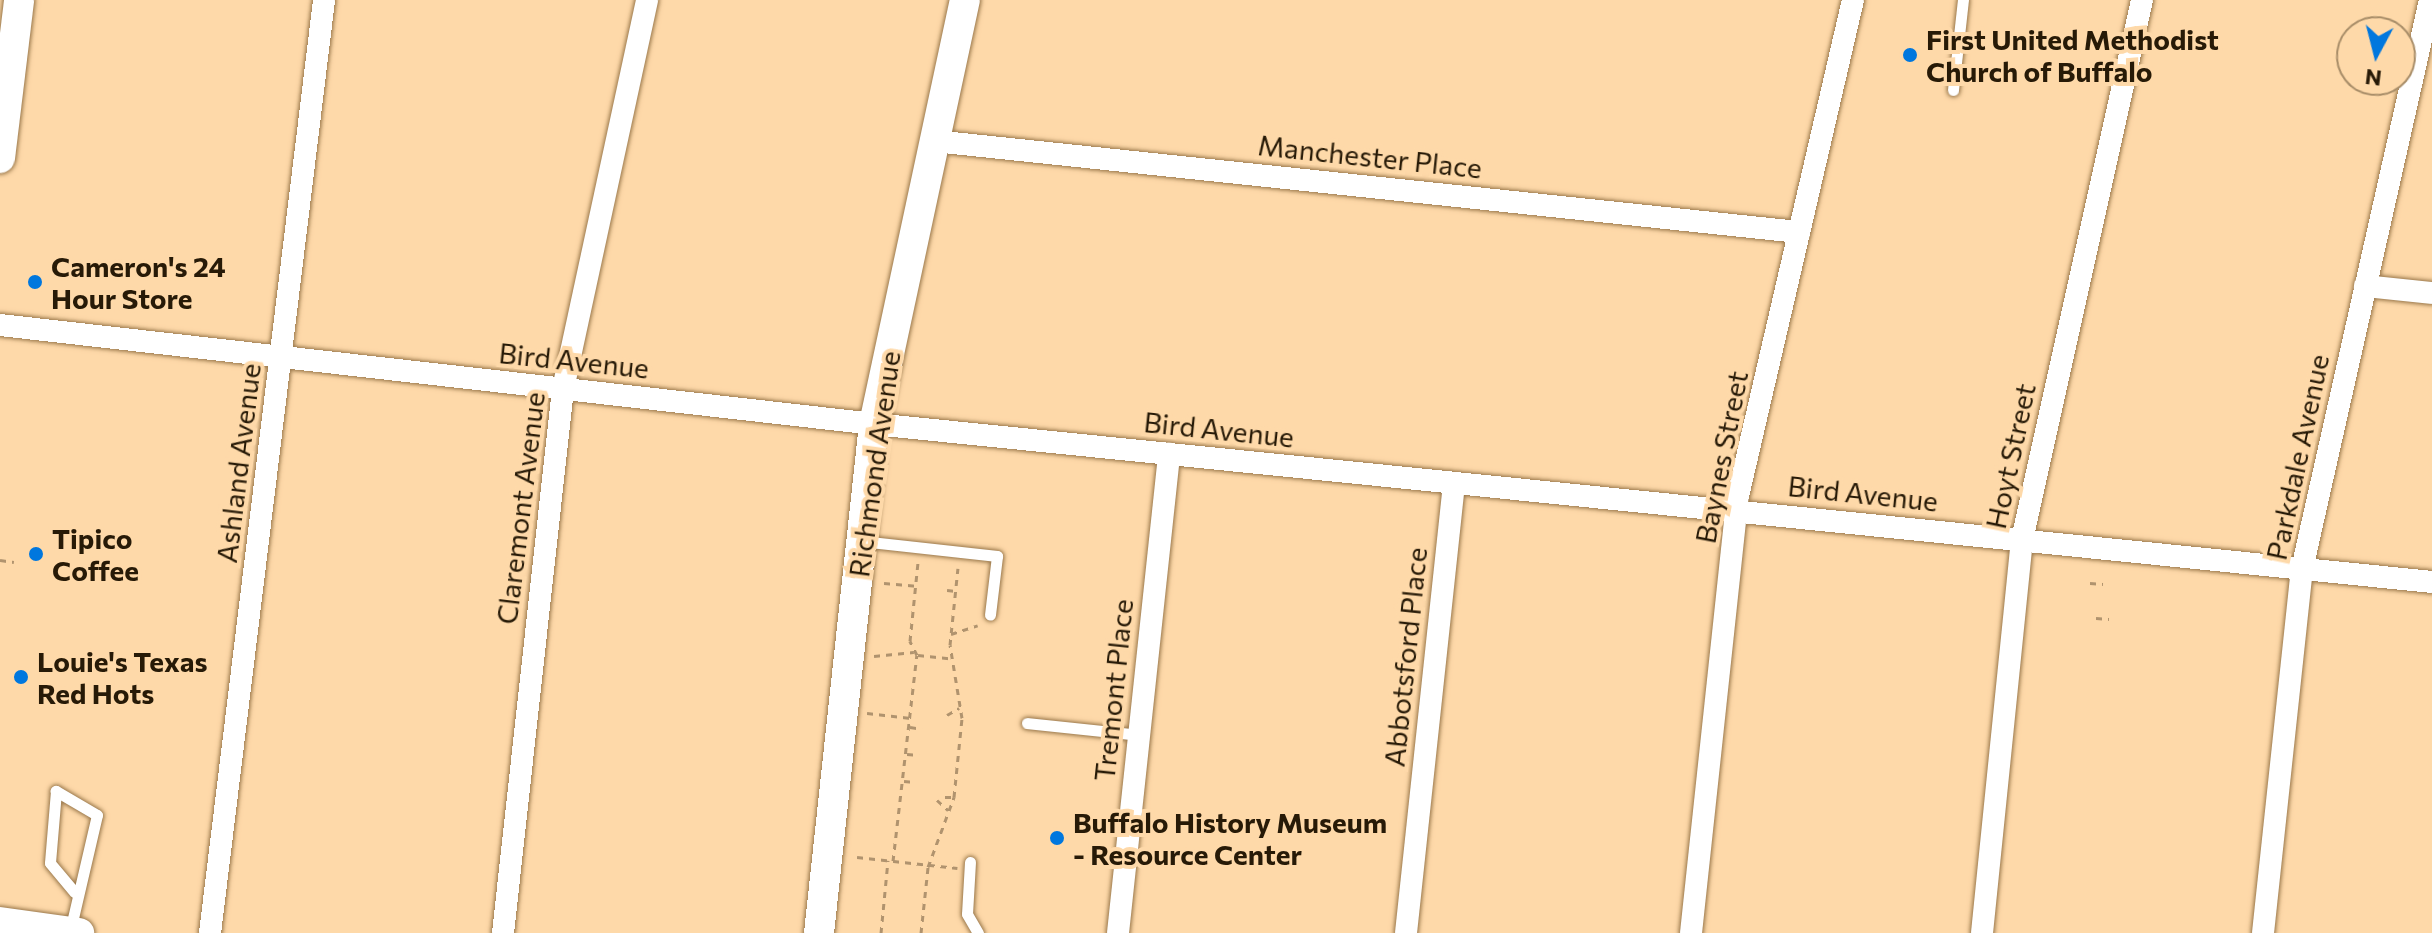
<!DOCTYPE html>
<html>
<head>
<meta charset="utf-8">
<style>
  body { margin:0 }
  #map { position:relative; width:2432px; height:933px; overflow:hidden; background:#fed9a9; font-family:Commissioner,sans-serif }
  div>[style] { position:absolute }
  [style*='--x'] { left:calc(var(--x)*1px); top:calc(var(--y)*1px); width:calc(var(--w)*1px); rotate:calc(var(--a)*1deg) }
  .path>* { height:3px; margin-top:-1.5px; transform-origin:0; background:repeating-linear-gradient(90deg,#b0936e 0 6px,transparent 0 12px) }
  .roads { filter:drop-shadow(0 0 2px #9a784b) drop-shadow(0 0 2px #9a784b) }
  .lane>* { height:11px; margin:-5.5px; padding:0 5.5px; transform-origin:5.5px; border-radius:5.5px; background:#fff }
  .street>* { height:22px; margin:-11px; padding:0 11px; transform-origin:11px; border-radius:11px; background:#fff }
  .secondary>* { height:30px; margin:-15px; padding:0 15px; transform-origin:15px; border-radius:15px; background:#fff }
  .dots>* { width:22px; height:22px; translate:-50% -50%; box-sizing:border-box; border:4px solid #fed9a9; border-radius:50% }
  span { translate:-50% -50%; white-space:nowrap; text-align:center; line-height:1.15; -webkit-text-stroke:8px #fed9a9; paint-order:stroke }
  .poi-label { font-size:28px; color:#271a07; font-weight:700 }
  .left { translate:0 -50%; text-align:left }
  .street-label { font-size:28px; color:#271a07 }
  .north { position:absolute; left:2336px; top:16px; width:80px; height:80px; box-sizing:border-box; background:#fed9a9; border:2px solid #a88d68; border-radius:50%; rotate:187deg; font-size:22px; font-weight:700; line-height:32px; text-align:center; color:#271a07 }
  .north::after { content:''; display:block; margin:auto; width:28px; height:36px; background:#0077de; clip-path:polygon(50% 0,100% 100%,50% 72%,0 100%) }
</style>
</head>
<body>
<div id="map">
  <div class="path">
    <i style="--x:0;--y:560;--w:14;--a:8"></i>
    <i style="--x:884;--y:583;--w:32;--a:5"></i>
    <i style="--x:2090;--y:583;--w:13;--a:4"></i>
    <i style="--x:947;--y:590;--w:9;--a:6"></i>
    <i style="--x:2096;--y:618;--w:13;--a:4"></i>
    <i style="--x:951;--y:634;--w:28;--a:-18"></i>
    <i style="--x:918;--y:655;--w:36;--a:6"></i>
    <i style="--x:874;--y:656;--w:40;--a:-5.7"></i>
    <i style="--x:867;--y:713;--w:44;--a:6.5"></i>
    <i style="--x:947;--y:715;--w:14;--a:-30"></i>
    <i style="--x:910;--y:727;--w:12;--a:9"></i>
    <i style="--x:907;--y:754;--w:12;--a:5"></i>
    <i style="--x:904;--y:781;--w:11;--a:5"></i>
    <i style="--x:945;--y:797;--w:9;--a:0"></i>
    <i style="--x:937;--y:800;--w:15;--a:42"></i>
    <i style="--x:857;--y:857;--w:101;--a:6.3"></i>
    <i style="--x:893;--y:861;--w:207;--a:-83.4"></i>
    <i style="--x:917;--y:655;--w:16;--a:-117"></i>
    <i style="--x:910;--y:641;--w:79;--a:-84.2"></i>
    <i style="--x:881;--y:933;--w:73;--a:-84.5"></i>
    <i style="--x:921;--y:933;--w:66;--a:-83.9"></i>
    <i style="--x:928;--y:867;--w:75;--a:-69.6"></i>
    <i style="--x:954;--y:797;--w:79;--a:-84.2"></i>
    <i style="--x:962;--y:718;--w:74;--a:-99.3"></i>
    <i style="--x:950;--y:645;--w:77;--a:-84.1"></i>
  </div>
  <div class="roads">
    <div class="lane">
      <i style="--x:1953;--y:90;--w:91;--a:-83.7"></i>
      <i style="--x:861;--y:541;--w:137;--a:6.3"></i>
      <i style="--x:997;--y:556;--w:59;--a:96.8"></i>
      <i style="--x:1027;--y:723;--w:113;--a:6.1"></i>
      <i style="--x:970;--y:862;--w:52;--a:93.3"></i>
      <i style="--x:967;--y:914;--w:22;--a:60"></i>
      <i style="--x:70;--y:931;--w:119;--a:-76.9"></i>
      <i style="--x:97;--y:815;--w:48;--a:-149.7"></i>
      <i style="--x:56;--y:791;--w:72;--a:94.8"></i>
      <i style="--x:50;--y:863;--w:38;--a:50"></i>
    </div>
    <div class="street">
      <i style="--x:934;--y:141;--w:870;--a:6.01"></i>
      <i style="--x:2365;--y:286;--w:67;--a:6"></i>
      <i style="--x:0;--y:325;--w:880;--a:6.46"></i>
      <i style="--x:874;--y:424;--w:1566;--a:5.79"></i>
      <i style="--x:210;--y:933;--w:940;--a:-83.03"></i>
      <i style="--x:503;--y:933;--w:547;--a:-83.71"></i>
      <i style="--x:563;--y:389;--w:398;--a:-77.8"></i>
      <i style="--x:1118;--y:933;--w:482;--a:-83.9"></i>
      <i style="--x:1406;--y:933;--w:452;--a:-83.9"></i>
      <i style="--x:1691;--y:933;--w:440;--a:-83.9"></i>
      <i style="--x:1738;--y:496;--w:509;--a:-76.95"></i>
      <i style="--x:1982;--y:933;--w:395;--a:-84.2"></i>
      <i style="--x:2022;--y:540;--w:553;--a:-77.47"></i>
      <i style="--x:2263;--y:933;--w:366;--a:-83.9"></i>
      <i style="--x:2302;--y:569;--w:583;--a:-77.32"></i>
    </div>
    <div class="secondary">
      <i style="--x:0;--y:158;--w:159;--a:-83.1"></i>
      <i style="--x:0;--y:922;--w:80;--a:7.9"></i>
      <i style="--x:819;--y:933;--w:512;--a:-83.83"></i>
      <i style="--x:874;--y:424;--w:434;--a:-77.9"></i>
    </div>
  </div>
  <div class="dots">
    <i style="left:1910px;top:55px;background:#0077de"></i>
    <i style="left:35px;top:282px;background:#0077de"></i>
    <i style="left:36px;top:554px;background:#0077de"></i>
    <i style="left:21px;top:677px;background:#0077de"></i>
    <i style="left:1057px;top:838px;background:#0077de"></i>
  </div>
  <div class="poi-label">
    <span class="left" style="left:1926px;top:55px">First United Methodist<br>Church of Buffalo</span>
    <span class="left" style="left:51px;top:282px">Cameron's 24<br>Hour Store</span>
    <span class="left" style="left:52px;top:554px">Tipico<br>Coffee</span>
    <span class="left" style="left:37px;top:677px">Louie's Texas<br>Red Hots</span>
    <span class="left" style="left:1073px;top:838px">Buffalo History Museum<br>- Resource Center</span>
  </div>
  <div class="street-label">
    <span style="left:1370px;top:156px;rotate:6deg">Manchester Place</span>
    <span style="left:574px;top:360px;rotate:6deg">Bird Avenue</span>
    <span style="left:1219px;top:429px;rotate:6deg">Bird Avenue</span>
    <span style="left:2010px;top:456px;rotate:-78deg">Hoyt Street</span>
    <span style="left:1721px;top:457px;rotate:-79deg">Baynes Street</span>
    <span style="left:2297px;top:457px;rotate:-78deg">Parkdale Avenue</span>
    <span style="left:238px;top:463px;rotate:-83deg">Ashland Avenue</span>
    <span style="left:874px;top:464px;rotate:-82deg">Richmond Avenue</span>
    <span style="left:1863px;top:493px;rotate:6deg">Bird Avenue</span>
    <span style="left:520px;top:508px;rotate:-83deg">Claremont Avenue</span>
    <span style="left:1405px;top:657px;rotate:-84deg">Abbotsford Place</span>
    <span style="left:1113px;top:690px;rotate:-84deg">Tremont Place</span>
  </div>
  <div class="north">N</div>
</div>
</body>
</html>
